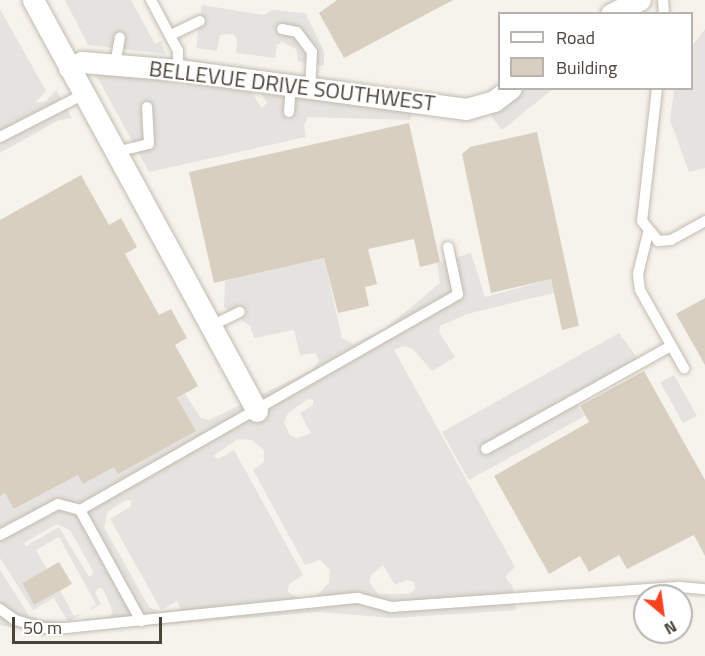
<!DOCTYPE html>
<html>
<head>
<meta charset="utf-8">
<style>
  body { margin:0 }
  #map { position:relative; width:705px; height:656px; overflow:hidden; background:#f6f3ec; font-family:"Titillium Web",sans-serif }
  div>[style] { position:absolute }
  [style*='--x'] { left:calc(var(--x)*1px); top:calc(var(--y)*1px); width:calc(var(--w)*1px); rotate:calc(var(--a)*1deg) }
  .parking>* { inset:0; background:#e5e3e0 }
  .building>* { inset:0; background:#d8cfc1 }
  .roads { filter:drop-shadow(0 0 2px #c2bbae) drop-shadow(0 0 2px #c2bbae) }
  .service>* { height:10px; margin:-5px; padding:0 5px; transform-origin:5px; border-radius:5px; background:#fff }
  .minor>* { height:21px; margin:-10.5px; padding:0 10.5px; transform-origin:10.5px; border-radius:10.5px; background:#fff }
  span { translate:-50% -50%; white-space:nowrap; text-align:center; line-height:1.15; -webkit-text-stroke:4.5px #fff; paint-order:stroke }
  .street-label { font-size:22px; color:#4b4439 }
  .legend { position:absolute; left:498px; top:12px; width:195px; height:78px; box-sizing:border-box; background:#fff; border:2px solid #b7b4b0; margin:0; padding:8px 10px; list-style:none; font-size:18px; color:#4b4439 }
  .legend li { display:flex; align-items:center; gap:12px; height:30px }
  .legend b { width:30px; border:2px solid #b7b4b0 }
  .north { position:absolute; left:633px; top:584px; width:60px; height:60px; box-sizing:border-box; background:#fff; border:2px solid #b7b4b0; border-radius:50%; rotate:151deg; font-size:16px; font-weight:700; line-height:24px; text-align:center; color:#4b4439 }
  .north::after { content:''; display:block; margin:auto; width:21px; height:27px; background:#fc3f1d; clip-path:polygon(50% 0,100% 100%,50% 72%,0 100%) }
  .scale { position:absolute; left:12px; top:617px; width:150px; height:27px; box-sizing:border-box; border:3px solid #4b4439; border-top:0; padding-left:8px; font-size:18px; line-height:21px; white-space:nowrap; color:#4b4439; -webkit-text-stroke:4px #fff; paint-order:stroke }
</style>
</head>
<body>
<div id="map">
  <div class="parking">
    <i style="clip-path:polygon(65px 0,131px 0,155px 44px,161px 41px,166px 54px,88px 45px)"></i>
    <i style="clip-path:polygon(202px 5px,264px 15px,272px 10px,305px 13px,324px 51px,324px 66px,298px 61px,296px 49px,282px 42px,277px 45px,275px 58px,236px 53px,237px 39px,233px 34px,220px 35px,217px 51px,196px 48px)"></i>
    <i style="clip-path:polygon(0 9px,46px 91px,35px 103px,46px 101px,56px 90px,72px 118px,59px 120px,0 153px)"></i>
    <i style="clip-path:polygon(705px 29px,705px 168px,689px 172px,670px 120px,674px 89px,692px 88px,692px 46px)"></i>
    <i style="clip-path:polygon(98px 72px,250px 91px,262px 108px,267px 103px,261px 93px,414px 110px,410px 120px,308px 117px,304px 125px,306px 137px,149px 172px,96px 75px)"></i>
    <i style="clip-path:polygon(524px 89px,553px 89px,502px 130px,491px 116px)"></i>
    <i style="clip-path:polygon(evenodd,471px 253px,485px 297px,551px 279px,554px 293px,467px 314px,440px 326px,439px 332px,455px 357px,432px 371px,413px 349px,403px 346px,394px 350px,515px 567px,505px 577px,513px 587px,516px 610px,392px 618px,319px 612px,47px 634px,0 625px,0 570px,30px 617px,66px 623px,109px 617px,113px 612px,103px 589px,98px 588px,95px 593px,101px 604px,89px 611px,96px 604px,59px 537px,36px 550px,47px 569px,22px 583px,34px 605px,60px 590px,74px 616px,84px 613px,68px 622px,54px 598px,33px 610px,0 558px,0 496px,5px 493px,15px 509px,78px 475px,83px 484px,92px 479px,131px 424px,185px 394px,201px 418px,209px 420px,312px 370px,319px 361px,315px 353px,300px 355px,294px 330px,254px 338px,250px 326px,224px 307px,225px 281px,324px 258px,342px 338px,353px 344px,386px 328px,440px 283px,437px 263px,471px 253px,308px 399px,313px 400px,313px 405px,300px 413px,311px 433px,297px 438px,290px 435px,284px 423px,287px 414px,308px 399px,471px 253px,238px 439px,252px 440px,264px 450px,264px 462px,253px 470px,305px 565px,320px 560px,330px 570px,329px 583px,316px 596px,300px 599px,288px 592px,289px 584px,303px 575px,234px 450px,218px 459px,213px 456px,238px 439px,471px 253px,126px 500px,132px 501px,130px 507px,110px 519px,161px 610px,177px 601px,181px 609px,159px 612px,149px 607px,104px 527px,108px 511px,126px 500px,471px 253px,57px 524px,70px 530px,94px 573px,89px 577px,59px 527px,26px 546px,24px 543px,57px 524px,471px 253px,383px 565px,395px 585px,406px 580px,414px 582px,415px 589px,409px 594px,378px 594px,369px 582px,371px 575px,383px 565px)"></i>
    <i style="clip-path:polygon(619px 333px,643px 366px,577px 404px,585px 416px,469px 480px,442px 432px)"></i>
    <i style="clip-path:polygon(674px 375px,697px 416px,683px 423px,660px 382px)"></i>
  </div>
  <div class="building">
    <i style="clip-path:polygon(337px 0,453px 0,344px 58px,319px 13px)"></i>
    <i style="clip-path:polygon(409px 123px,440px 262px,420px 267px,414px 239px,368px 249px,377px 284px,365px 287px,369px 306px,338px 313px,324px 258px,214px 283px,189px 172px)"></i>
    <i style="clip-path:polygon(537px 132px,579px 326px,562px 330px,551px 279px,491px 293px,462px 154px,470px 147px)"></i>
    <i style="clip-path:polygon(81px 175px,109px 225px,121px 218px,137px 247px,125px 254px,159px 315px,171px 309px,187px 338px,175px 345px,198px 386px,177px 398px,196px 431px,118px 474px,114px 467px,83px 484px,78px 475px,14px 509px,5px 493px,0 496px,0 220px)"></i>
    <i style="clip-path:polygon(705px 298px,705px 365px,676px 314px)"></i>
    <i style="clip-path:polygon(644px 371px,705px 480px,705px 556px,694px 535px,627px 569px,619px 555px,589px 572px,580px 556px,549px 574px,494px 476px,589px 422px,580px 406px)"></i>
    <i style="clip-path:polygon(59px 562px,72px 584px,34px 605px,22px 583px)"></i>
  </div>
  <div class="roads">
    <div class="service">
      <i style="--x:151;--y:0;--w:58;--a:62.1"></i>
      <i style="--x:178;--y:51;--w:19;--a:90"></i>
      <i style="--x:663;--y:0;--w:14;--a:86"></i>
      <i style="--x:282;--y:29;--w:15;--a:11"></i>
      <i style="--x:297;--y:32;--w:25;--a:53"></i>
      <i style="--x:312;--y:52;--w:36;--a:93"></i>
      <i style="--x:171;--y:35;--w:32;--a:-26"></i>
      <i style="--x:115;--y:65;--w:28;--a:-80"></i>
      <i style="--x:657;--y:88;--w:134;--a:96.4"></i>
      <i style="--x:642;--y:221;--w:26;--a:51"></i>
      <i style="--x:658;--y:241;--w:13;--a:-4"></i>
      <i style="--x:671;--y:240;--w:39;--a:-29"></i>
      <i style="--x:289;--y:112;--w:27;--a:-86"></i>
      <i style="--x:0;--y:137;--w:94;--a:-27.1"></i>
      <i style="--x:116;--y:152;--w:34;--a:-14"></i>
      <i style="--x:149;--y:144;--w:37;--a:-93"></i>
      <i style="--x:648;--y:233;--w:42;--a:103.7"></i>
      <i style="--x:638;--y:274;--w:16;--a:83"></i>
      <i style="--x:640;--y:290;--w:90;--a:60.6"></i>
      <i style="--x:211;--y:326;--w:32;--a:-26"></i>
      <i style="--x:486;--y:449;--w:212;--a:-29.1"></i>
      <i style="--x:80;--y:510;--w:127;--a:61.2"></i>
      <i style="--x:0;--y:535;--w:66;--a:-28.1"></i>
      <i style="--x:58;--y:504;--w:23;--a:15"></i>
      <i style="--x:80;--y:510;--w:435;--a:-29.7"></i>
      <i style="--x:458;--y:294;--w:48;--a:-102"></i>
      <i style="--x:0;--y:609;--w:19;--a:36"></i>
      <i style="--x:15;--y:620;--w:29;--a:16"></i>
      <i style="--x:43;--y:628;--w:23;--a:0"></i>
      <i style="--x:66;--y:628;--w:294;--a:-5.9"></i>
      <i style="--x:358;--y:598;--w:34;--a:15"></i>
      <i style="--x:391;--y:607;--w:290;--a:-4"></i>
      <i style="--x:680;--y:587;--w:25;--a:5"></i>
    </div>
    <div class="minor">
      <i style="--x:33;--y:0;--w:468;--a:61.4"></i>
      <i style="--x:611;--y:14;--w:32;--a:-26"></i>
      <i style="--x:69;--y:68;--w:14;--a:-25"></i>
      <i style="--x:82;--y:62;--w:96;--a:4.8"></i>
      <i style="--x:178;--y:70;--w:291;--a:7.7"></i>
      <i style="--x:466;--y:109;--w:29;--a:-16"></i>
      <i style="--x:494;--y:101;--w:21;--a:-37"></i>
    </div>
  </div>
  <div class="street-label">
    <span style="left:292px;top:86px;rotate:7deg">BELLEVUE DRIVE SOUTHWEST</span>
  </div>
  <ul class="legend">
  <li><b style="height:8px;background:#fff"></b>Road</li>
  <li><b style="height:16px;background:#d8cfc1"></b>Building</li>
  </ul>
  <div class="north">N</div>
  <div class="scale">50 m</div>
</div>
</body>
</html>
